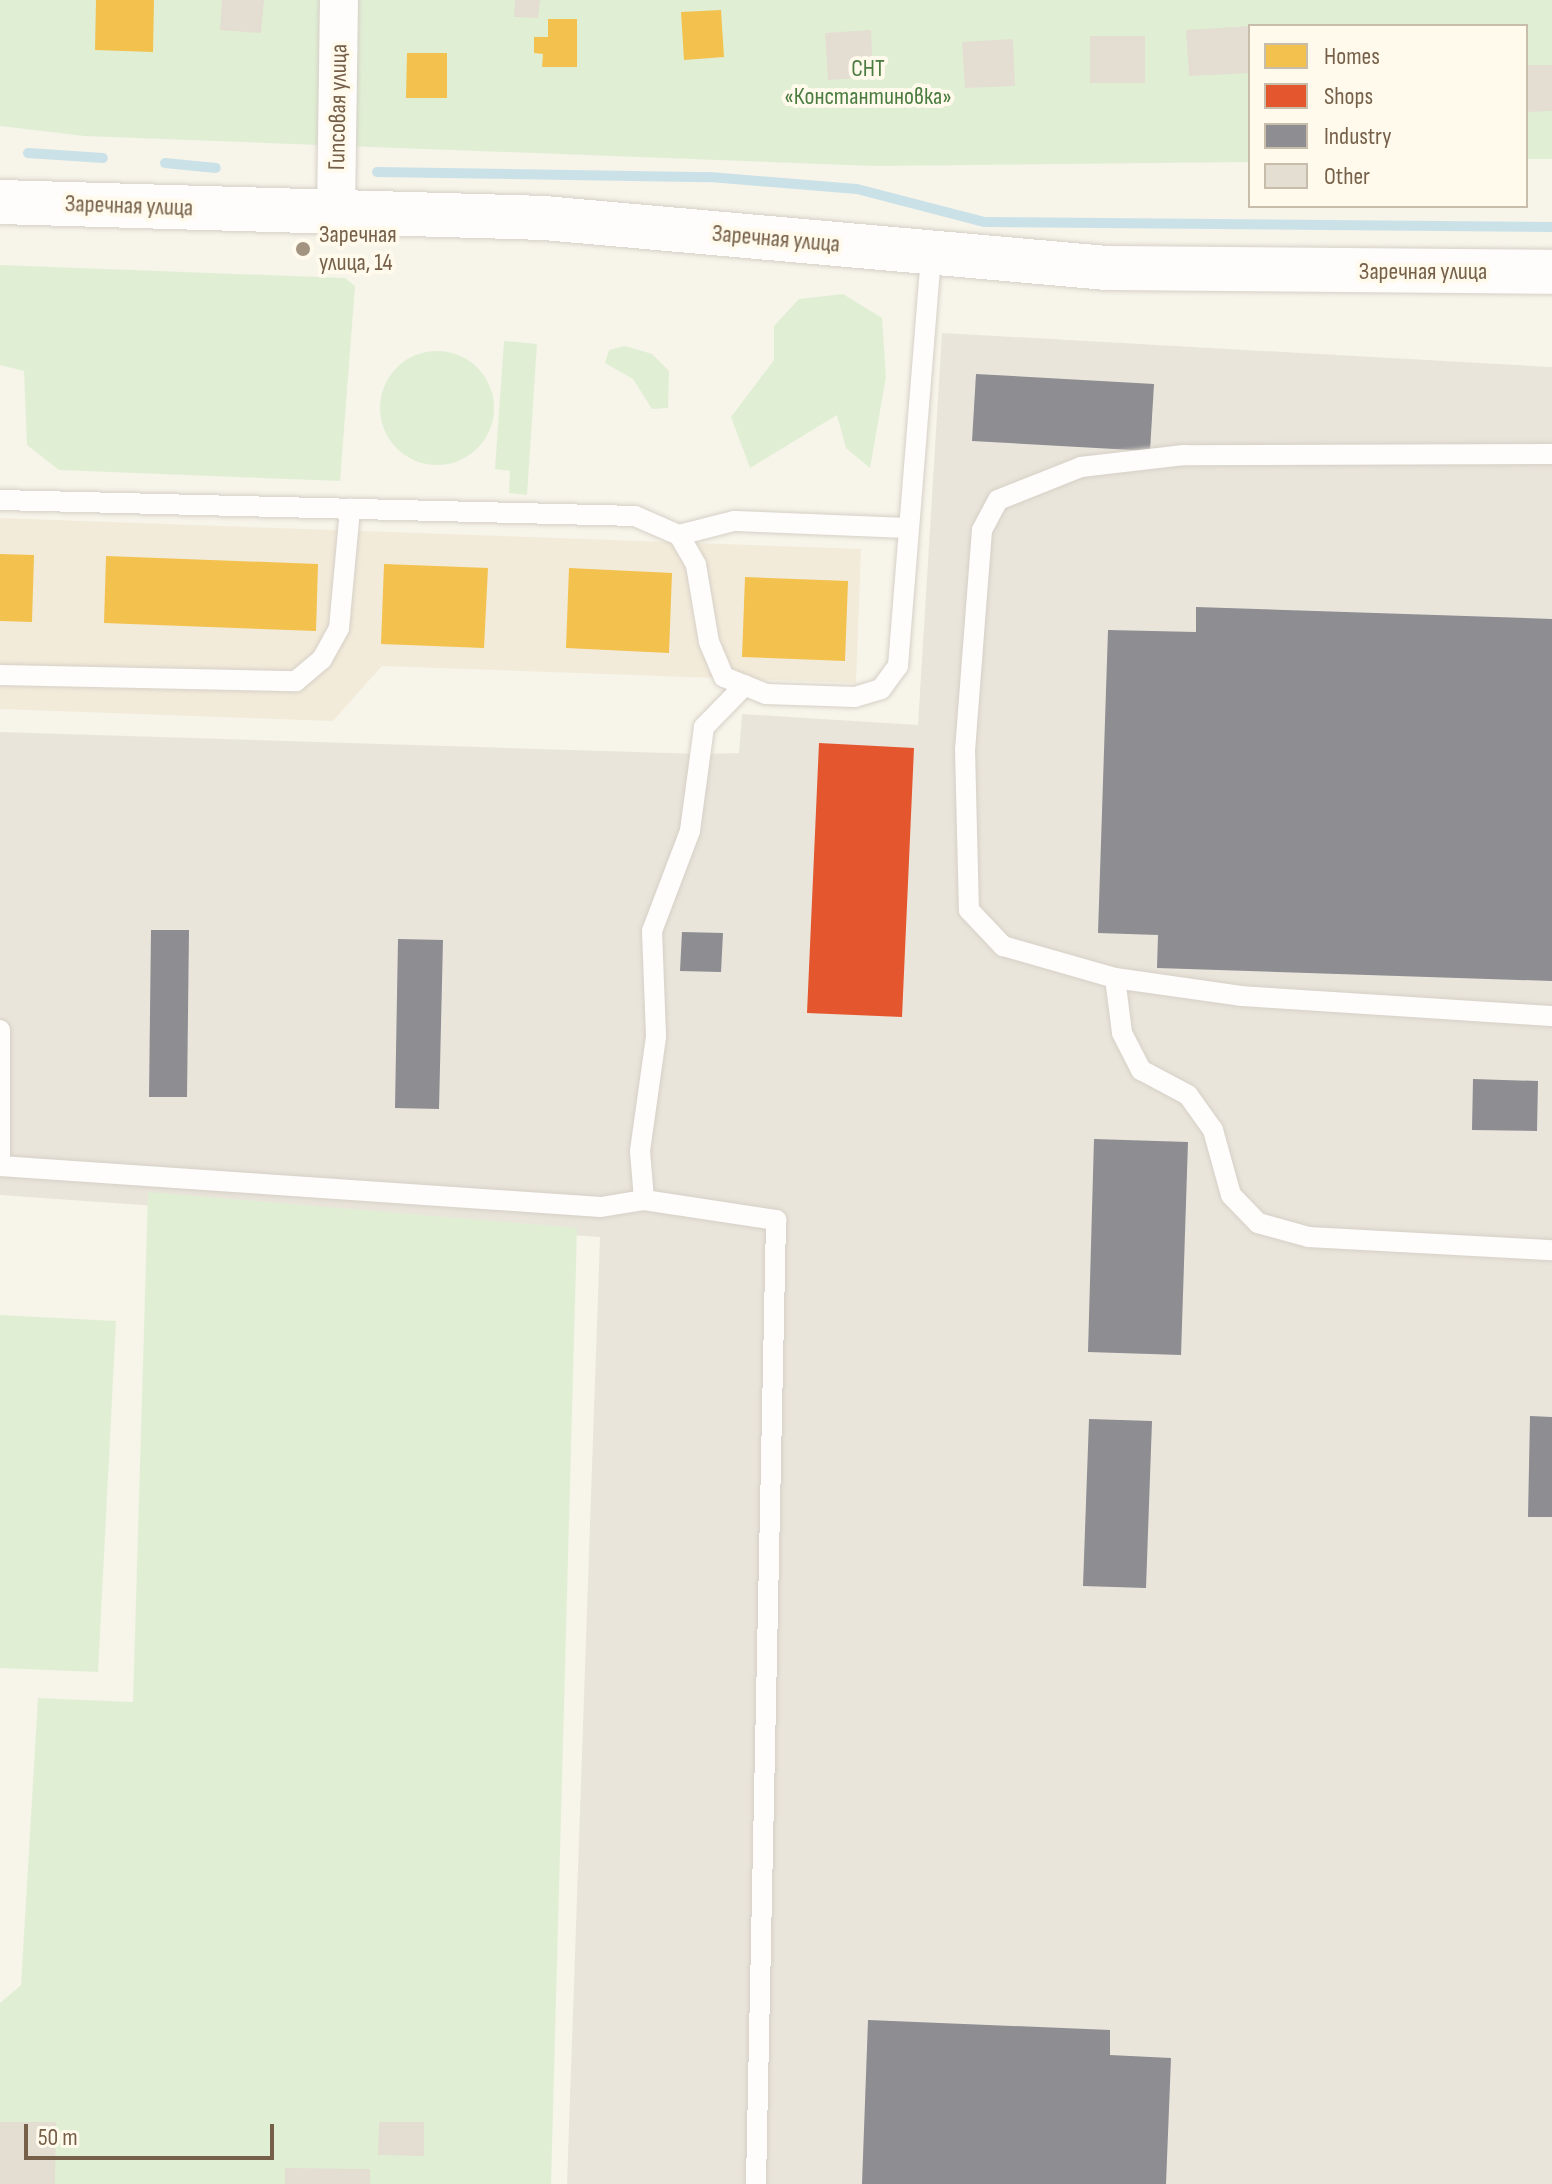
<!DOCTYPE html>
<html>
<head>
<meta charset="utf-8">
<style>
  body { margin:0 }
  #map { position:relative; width:1552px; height:2184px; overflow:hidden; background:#f7f4ea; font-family:"Sofia Sans Condensed",sans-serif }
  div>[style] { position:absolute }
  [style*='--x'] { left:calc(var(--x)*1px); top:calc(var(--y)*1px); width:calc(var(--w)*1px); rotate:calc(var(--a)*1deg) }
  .residential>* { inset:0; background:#f3ebda }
  .industrial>* { inset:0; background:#eae5db }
  .green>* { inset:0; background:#e0efd4 }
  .round { border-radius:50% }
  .homes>* { inset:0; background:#f2c14e }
  .shops>* { inset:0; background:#e4572e }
  .industry>* { inset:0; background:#8d8d92 }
  .stream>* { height:10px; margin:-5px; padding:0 5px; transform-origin:5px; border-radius:5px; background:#cbe1e8 }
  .building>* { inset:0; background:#e4ddd1 }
  .roads { filter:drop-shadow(0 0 2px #d6d0c7) drop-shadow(0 0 2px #d6d0c7) }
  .service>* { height:20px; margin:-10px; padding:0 10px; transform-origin:10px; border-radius:10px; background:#fefdfc }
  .minor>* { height:38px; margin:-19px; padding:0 19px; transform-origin:19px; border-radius:19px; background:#fefdfc }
  .tertiary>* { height:44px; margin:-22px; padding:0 22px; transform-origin:22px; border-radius:22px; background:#fefdfc }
  .dots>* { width:22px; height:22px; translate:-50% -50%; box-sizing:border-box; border:4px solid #fffaeb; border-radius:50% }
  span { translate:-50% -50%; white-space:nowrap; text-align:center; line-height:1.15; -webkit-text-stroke:8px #fffaeb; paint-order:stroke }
  .park-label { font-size:24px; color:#4a7c41 }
  .street-label { font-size:24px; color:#766049 }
  .poi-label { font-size:24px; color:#766049 }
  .left { translate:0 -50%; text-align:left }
  .legend { position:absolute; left:1248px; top:24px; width:280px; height:184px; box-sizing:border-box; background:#fffaeb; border:2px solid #c8bcaa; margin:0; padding:10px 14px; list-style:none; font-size:24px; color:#766049 }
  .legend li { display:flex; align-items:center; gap:16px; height:40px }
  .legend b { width:40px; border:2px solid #c8bcaa }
  .scale { position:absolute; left:24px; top:2124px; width:250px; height:36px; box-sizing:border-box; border:4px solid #766049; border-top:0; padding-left:10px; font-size:24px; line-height:28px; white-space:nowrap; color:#766049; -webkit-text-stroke:6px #fffaeb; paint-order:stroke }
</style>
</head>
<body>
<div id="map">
  <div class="residential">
    <i style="clip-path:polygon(0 518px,861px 549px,856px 683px,382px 666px,333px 721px,0 709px)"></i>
  </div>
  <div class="industrial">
    <i style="clip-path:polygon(942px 333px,1552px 367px,1552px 2184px,567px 2184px,600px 1237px,0 1195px,0 732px,700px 754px,739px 753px,742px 714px,918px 725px)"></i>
  </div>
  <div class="green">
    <i style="clip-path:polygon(0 0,1552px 0,1552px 159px,1526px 159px,1526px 26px,1250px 26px,1250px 162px,875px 166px,84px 136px,0 126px)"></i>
    <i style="clip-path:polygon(0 265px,345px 278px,355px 286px,340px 481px,59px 470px,27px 445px,24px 371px,0 365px)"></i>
    <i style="clip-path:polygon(843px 294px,882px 318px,886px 377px,870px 468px,846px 448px,837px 415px,750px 468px,731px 417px,774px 360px,774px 326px,799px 299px)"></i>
    <i style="clip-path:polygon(504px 341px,537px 344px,527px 495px,509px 493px,510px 471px,495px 469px)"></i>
    <i style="clip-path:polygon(625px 346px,652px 354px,669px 371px,668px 408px,652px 409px,633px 379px,605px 363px,609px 350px)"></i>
    <i class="round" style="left:380px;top:351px;width:114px;height:114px"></i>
    <i style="clip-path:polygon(148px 1192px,577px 1228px,551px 2184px,0 2184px,0 2003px,21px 1985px,38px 1698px,133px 1702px)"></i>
    <i style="clip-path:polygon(0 1315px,116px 1321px,98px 1672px,0 1668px)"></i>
  </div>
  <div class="homes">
    <i style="clip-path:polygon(96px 0,154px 0,153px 52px,95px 50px)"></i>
    <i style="clip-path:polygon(721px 10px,724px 57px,684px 60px,681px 12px)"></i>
    <i style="clip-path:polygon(548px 19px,577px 19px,577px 67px,542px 67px,543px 54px,534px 53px,534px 37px,548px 37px)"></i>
    <i style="clip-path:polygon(407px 53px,447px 53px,447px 98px,406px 98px)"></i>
    <i style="clip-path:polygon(0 554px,34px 555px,32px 622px,0 621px)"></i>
    <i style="clip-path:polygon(106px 556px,318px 564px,316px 631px,104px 623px)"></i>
    <i style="clip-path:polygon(384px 564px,488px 568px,484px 648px,381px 644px)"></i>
    <i style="clip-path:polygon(569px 568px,672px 573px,669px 653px,566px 648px)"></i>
    <i style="clip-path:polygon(745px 577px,848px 581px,845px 661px,742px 657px)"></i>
  </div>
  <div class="shops">
    <i style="clip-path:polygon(819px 743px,914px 748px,902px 1017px,807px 1013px)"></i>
  </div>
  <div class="industry">
    <i style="clip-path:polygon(976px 374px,1154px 384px,1150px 451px,972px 441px)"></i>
    <i style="clip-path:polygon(1196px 607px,1552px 619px,1552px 981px,1157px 968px,1158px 935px,1098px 933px,1108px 630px,1196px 632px)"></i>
    <i style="clip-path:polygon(151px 930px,189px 930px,187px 1097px,149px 1097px)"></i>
    <i style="clip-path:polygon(682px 932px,723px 933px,721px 972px,680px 971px)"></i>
    <i style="clip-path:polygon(398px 939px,443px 940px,439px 1109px,395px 1108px)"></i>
    <i style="clip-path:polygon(1473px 1079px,1538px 1081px,1537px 1131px,1472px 1130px)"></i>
    <i style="clip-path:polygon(1094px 1139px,1188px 1142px,1181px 1355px,1088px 1352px)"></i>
    <i style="clip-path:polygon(1530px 1416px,1552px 1417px,1552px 1517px,1528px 1517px)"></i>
    <i style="clip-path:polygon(1089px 1419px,1152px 1421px,1146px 1588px,1083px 1586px)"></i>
    <i style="clip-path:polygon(868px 2020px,1110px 2030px,1110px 2055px,1171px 2058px,1166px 2184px,862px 2184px)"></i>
  </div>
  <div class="stream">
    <i style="--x:28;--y:153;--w:75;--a:3.8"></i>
    <i style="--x:165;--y:163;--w:51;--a:5.6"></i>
    <i style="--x:377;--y:172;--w:333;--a:0.9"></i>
    <i style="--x:710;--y:177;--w:147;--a:4.7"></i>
    <i style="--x:857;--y:189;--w:132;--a:14.5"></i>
    <i style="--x:985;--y:222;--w:567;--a:0.51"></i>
  </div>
  <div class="building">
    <i style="clip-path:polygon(222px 0,264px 0,261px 33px,220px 30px)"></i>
    <i style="clip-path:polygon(515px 0,540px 0,538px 18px,514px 17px)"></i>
    <i style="clip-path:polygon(1250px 26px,1250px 73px,1189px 76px,1186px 30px)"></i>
    <i style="clip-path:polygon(871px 30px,873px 77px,828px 80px,825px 33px)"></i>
    <i style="clip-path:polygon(1090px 36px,1145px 36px,1145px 83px,1090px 83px)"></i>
    <i style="clip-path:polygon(1013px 39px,1015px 86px,965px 88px,962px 42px)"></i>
    <i style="clip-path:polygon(1526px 65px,1552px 65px,1552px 111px,1526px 112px)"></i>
    <i style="clip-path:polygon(0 2122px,56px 2122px,55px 2184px,0 2184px)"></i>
    <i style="clip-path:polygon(379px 2122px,424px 2122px,424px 2156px,378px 2155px)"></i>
    <i style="clip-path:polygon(285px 2168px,370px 2169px,370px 2184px,285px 2184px)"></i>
  </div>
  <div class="roads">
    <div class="service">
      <i style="--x:1552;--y:454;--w:368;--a:179.8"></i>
      <i style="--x:1184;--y:455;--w:104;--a:173.4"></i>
      <i style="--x:1081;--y:467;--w:89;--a:158.3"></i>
      <i style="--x:998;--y:500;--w:34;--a:118"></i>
      <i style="--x:982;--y:530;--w:220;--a:94.4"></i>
      <i style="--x:965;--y:749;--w:161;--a:88.6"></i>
      <i style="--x:969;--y:910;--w:50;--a:46.6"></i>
      <i style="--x:1003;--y:946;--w:116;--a:15.9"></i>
      <i style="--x:1115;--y:978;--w:127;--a:8.1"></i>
      <i style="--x:1241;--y:996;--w:312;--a:3.7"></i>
      <i style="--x:0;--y:500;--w:635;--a:1.44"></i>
      <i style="--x:635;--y:516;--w:48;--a:23.4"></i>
      <i style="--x:679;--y:535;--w:34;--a:60"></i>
      <i style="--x:696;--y:565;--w:78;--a:80.4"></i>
      <i style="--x:709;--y:642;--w:38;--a:67"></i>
      <i style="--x:724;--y:677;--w:45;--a:22"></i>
      <i style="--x:766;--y:694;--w:89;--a:1.9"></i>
      <i style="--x:855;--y:697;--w:27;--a:-17"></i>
      <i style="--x:881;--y:689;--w:29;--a:-54"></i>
      <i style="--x:898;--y:666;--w:414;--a:-85.4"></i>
      <i style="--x:679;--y:535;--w:57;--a:-14.3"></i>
      <i style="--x:734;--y:521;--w:175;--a:2.3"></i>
      <i style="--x:0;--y:675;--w:296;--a:1.2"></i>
      <i style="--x:296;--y:681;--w:34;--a:-40"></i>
      <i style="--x:322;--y:659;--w:35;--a:-61"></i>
      <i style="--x:339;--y:628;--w:120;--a:-84.7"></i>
      <i style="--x:745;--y:685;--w:59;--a:134.3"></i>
      <i style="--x:704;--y:727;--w:105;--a:97.7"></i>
      <i style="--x:690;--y:831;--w:107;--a:110.8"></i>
      <i style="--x:652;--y:931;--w:106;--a:87.8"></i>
      <i style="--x:656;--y:1037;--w:115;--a:98"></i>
      <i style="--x:640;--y:1151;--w:49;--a:85.3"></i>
      <i style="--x:644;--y:1200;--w:134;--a:8.6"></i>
      <i style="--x:776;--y:1220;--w:964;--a:91.19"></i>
      <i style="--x:1115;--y:978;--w:55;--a:82.7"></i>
      <i style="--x:1122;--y:1033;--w:42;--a:62.8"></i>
      <i style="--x:1141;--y:1070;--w:53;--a:28"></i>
      <i style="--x:1188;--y:1095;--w:43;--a:54.5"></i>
      <i style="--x:1213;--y:1130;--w:67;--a:74.5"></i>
      <i style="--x:1231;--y:1195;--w:39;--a:46"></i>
      <i style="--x:1258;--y:1223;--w:53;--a:15.4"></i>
      <i style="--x:1309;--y:1237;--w:243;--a:3.1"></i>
      <i style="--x:0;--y:1030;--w:133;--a:90"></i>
      <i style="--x:0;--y:1166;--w:602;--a:3.9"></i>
      <i style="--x:601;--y:1207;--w:44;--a:-9.2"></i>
    </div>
    <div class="minor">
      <i style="--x:336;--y:214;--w:214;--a:-89.2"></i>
    </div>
    <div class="tertiary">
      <i style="--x:0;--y:202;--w:544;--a:1.68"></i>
      <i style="--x:544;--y:218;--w:565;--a:5.08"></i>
      <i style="--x:1107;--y:268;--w:445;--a:0.5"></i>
    </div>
  </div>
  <div class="dots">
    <i style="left:303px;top:249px;background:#a39481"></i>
  </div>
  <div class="park-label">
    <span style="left:868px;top:83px">СНТ<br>«Константиновка»</span>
  </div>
  <div class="street-label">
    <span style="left:338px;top:107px;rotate:-89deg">Гипсовая улица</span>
    <span style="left:129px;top:206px;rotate:2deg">Заречная улица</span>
    <span style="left:776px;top:239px;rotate:5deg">Заречная улица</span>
    <span style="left:1423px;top:272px">Заречная улица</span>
  </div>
  <div class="poi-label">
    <span class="left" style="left:319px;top:249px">Заречная<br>улица, 14</span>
  </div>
  <ul class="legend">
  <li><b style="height:22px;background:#f2c14e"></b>Homes</li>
  <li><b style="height:22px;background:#e4572e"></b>Shops</li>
  <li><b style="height:22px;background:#8d8d92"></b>Industry</li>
  <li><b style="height:22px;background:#e4ddd1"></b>Other</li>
  </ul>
  <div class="scale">50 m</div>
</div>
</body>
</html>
